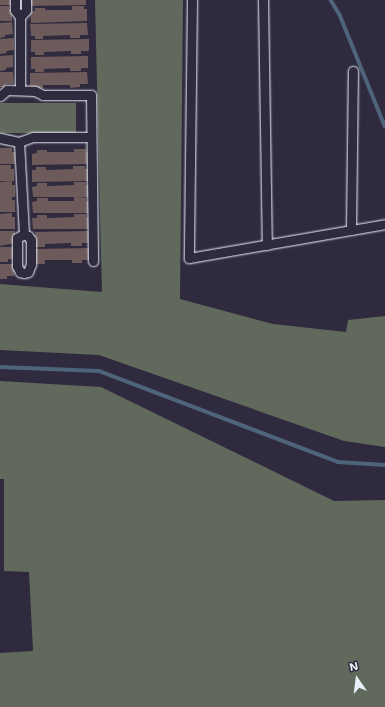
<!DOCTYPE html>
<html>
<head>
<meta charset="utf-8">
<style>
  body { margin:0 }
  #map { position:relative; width:385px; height:707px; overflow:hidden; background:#2f2a3d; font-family:"Shantell Sans",sans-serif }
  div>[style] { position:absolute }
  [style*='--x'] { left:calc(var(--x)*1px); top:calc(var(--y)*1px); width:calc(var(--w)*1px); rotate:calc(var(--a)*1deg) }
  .green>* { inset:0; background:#61695d }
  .stream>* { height:3.5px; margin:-1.75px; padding:0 1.75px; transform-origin:1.75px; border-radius:1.75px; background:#4e647a }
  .building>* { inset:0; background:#6d5b5b }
  .roads { filter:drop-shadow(0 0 1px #e8f1f8) drop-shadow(0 0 1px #e8f1f8) }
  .street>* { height:9px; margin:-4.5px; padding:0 4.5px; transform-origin:4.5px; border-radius:4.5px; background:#2f2a3d }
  span { translate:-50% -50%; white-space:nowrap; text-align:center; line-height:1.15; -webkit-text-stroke:3px #2f2a3d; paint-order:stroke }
  .north { position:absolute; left:337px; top:659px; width:40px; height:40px; -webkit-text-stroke:3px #2f2a3d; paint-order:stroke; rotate:346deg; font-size:11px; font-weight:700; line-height:16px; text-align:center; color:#e8f1f8 }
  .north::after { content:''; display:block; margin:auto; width:14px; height:18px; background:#e8f1f8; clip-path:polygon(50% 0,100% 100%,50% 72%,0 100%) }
</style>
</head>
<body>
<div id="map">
  <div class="green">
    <i style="clip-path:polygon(95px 0,183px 0,180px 299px,273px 324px,346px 332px,348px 320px,385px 316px,385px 447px,344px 441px,99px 355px,0 350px,0 284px,102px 292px)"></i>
    <i style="clip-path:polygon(0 103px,76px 103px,76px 133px,0 133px)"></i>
    <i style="clip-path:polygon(0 381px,101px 387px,334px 501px,385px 500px,385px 707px,0 707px,0 653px,33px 651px,29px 572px,4px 571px,4px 479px,0 479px)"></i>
  </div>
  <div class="stream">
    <i style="--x:331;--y:0;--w:17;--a:59"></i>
    <i style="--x:340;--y:15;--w:120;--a:67.9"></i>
    <i style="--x:0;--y:367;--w:99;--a:2.3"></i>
    <i style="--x:99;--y:371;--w:256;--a:20.8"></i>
    <i style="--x:338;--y:462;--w:47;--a:3.7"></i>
  </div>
  <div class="building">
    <i style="clip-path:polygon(0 0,11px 0,11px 5px,0 5px)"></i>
    <i style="clip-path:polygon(30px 0,86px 0,86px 5px,30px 6px)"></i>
    <i style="clip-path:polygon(0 6px,9px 6px,9px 9px,12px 9px,12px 21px,0 21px)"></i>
    <i style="clip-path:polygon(72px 6px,84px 6px,84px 9px,87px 9px,87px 21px,31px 23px,30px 11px,35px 11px,35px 8px,45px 8px,45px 10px,72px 10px)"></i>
    <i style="clip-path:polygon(12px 22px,13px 34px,5px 35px,5px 37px,0 38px,0 23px)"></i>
    <i style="clip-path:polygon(87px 23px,88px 35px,80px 35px,80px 38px,70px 38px,70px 35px,43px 36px,43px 39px,35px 39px,35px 36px,31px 36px,30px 24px)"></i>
    <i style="clip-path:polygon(14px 38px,14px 50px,6px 51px,7px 53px,0 54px,0 39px)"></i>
    <i style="clip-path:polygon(89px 39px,89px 51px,81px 51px,81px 54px,71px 54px,71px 51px,44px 52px,44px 55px,35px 55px,35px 52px,31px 52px,31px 40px)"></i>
    <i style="clip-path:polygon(13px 55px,13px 67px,6px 68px,6px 70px,0 71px,0 56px)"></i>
    <i style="clip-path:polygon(88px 56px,88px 68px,81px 68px,81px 71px,70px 71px,70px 68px,44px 69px,44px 72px,35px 72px,35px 69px,31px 69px,31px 57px)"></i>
    <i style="clip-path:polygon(0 72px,13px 72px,14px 84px,6px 84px,6px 87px,0 87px)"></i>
    <i style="clip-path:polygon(87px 72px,88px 84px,80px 84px,80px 87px,70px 88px,70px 85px,43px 85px,43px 88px,34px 89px,34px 86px,30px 86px,30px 73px)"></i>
    <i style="clip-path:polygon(0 148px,12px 148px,12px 152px,15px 152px,15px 164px,0 164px)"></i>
    <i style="clip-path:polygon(74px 149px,86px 149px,86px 152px,89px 152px,89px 164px,32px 165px,32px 154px,37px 153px,37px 150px,47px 150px,47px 152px,74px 152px)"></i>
    <i style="clip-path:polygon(0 165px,11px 165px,11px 169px,14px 169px,14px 181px,0 181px)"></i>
    <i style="clip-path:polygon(73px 166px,85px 166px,85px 169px,88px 169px,88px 181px,32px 182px,32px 170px,36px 170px,36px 167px,46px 167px,46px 170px,73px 169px)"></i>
    <i style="clip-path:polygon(12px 181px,12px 185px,15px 185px,15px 197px,0 197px,0 182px)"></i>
    <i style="clip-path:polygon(74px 182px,86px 182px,86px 185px,89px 185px,89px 197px,78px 198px,86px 198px,86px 201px,89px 201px,90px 213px,33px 213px,32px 202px,37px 201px,37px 198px,48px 198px,48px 201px,74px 201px,74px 197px,33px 197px,32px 187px,37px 186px,37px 183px,47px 183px,47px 186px,74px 185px)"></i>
    <i style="clip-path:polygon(0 197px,12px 197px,12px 200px,15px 200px,15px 212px,0 212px)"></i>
    <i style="clip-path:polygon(12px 213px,12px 217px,15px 217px,15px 229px,0 229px,0 214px)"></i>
    <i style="clip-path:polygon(74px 214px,86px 214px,86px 217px,89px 217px,89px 229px,33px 229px,32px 218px,37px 218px,37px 215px,47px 215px,47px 218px,74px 217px)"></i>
    <i style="clip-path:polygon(0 231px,15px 231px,15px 243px,0 246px)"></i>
    <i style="clip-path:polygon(89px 231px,89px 243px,82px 243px,82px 246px,71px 246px,71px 243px,45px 244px,45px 247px,36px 247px,35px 232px)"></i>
    <i style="clip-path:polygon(0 247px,15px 247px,15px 259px,8px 259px,8px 262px,0 262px)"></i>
    <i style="clip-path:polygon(90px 248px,90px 260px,82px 260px,82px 263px,72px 263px,72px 260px,45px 260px,45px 264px,33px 264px,34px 249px)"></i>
    <i style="clip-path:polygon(0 264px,14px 264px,14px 276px,7px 276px,7px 279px,0 279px)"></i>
  </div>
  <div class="roads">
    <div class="street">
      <i style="--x:15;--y:0;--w:10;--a:90"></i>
      <i style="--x:15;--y:10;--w:9;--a:54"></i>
      <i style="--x:20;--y:17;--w:73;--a:90"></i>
      <i style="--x:192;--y:0;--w:258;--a:90.7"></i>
      <i style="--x:189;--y:258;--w:199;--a:-9.8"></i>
      <i style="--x:263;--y:0;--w:245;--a:89.1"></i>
      <i style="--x:20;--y:17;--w:9;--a:-49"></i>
      <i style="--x:26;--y:10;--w:10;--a:-90"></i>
      <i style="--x:0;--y:96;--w:9;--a:-41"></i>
      <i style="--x:7;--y:90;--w:28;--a:2"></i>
      <i style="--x:35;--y:91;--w:9;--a:27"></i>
      <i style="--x:43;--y:95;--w:48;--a:0"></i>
      <i style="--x:91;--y:95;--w:166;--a:89.3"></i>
      <i style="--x:0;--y:138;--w:19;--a:12"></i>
      <i style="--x:19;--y:142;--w:15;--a:-20"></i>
      <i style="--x:33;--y:137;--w:58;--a:0"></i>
      <i style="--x:19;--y:142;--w:92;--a:86.9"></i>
      <i style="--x:24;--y:234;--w:8;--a:150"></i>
      <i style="--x:17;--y:238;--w:28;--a:90"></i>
      <i style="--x:17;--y:266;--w:7;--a:63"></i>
      <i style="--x:20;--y:272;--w:4;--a:14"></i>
      <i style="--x:24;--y:273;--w:4;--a:-14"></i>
      <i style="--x:28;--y:272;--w:9;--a:-69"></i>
      <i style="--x:31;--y:264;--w:24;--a:-90"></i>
      <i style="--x:31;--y:240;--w:5;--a:-127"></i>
      <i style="--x:28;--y:236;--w:4;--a:-153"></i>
      <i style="--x:351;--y:230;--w:159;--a:-89.3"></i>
    </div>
  </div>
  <div class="north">N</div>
</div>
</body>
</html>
